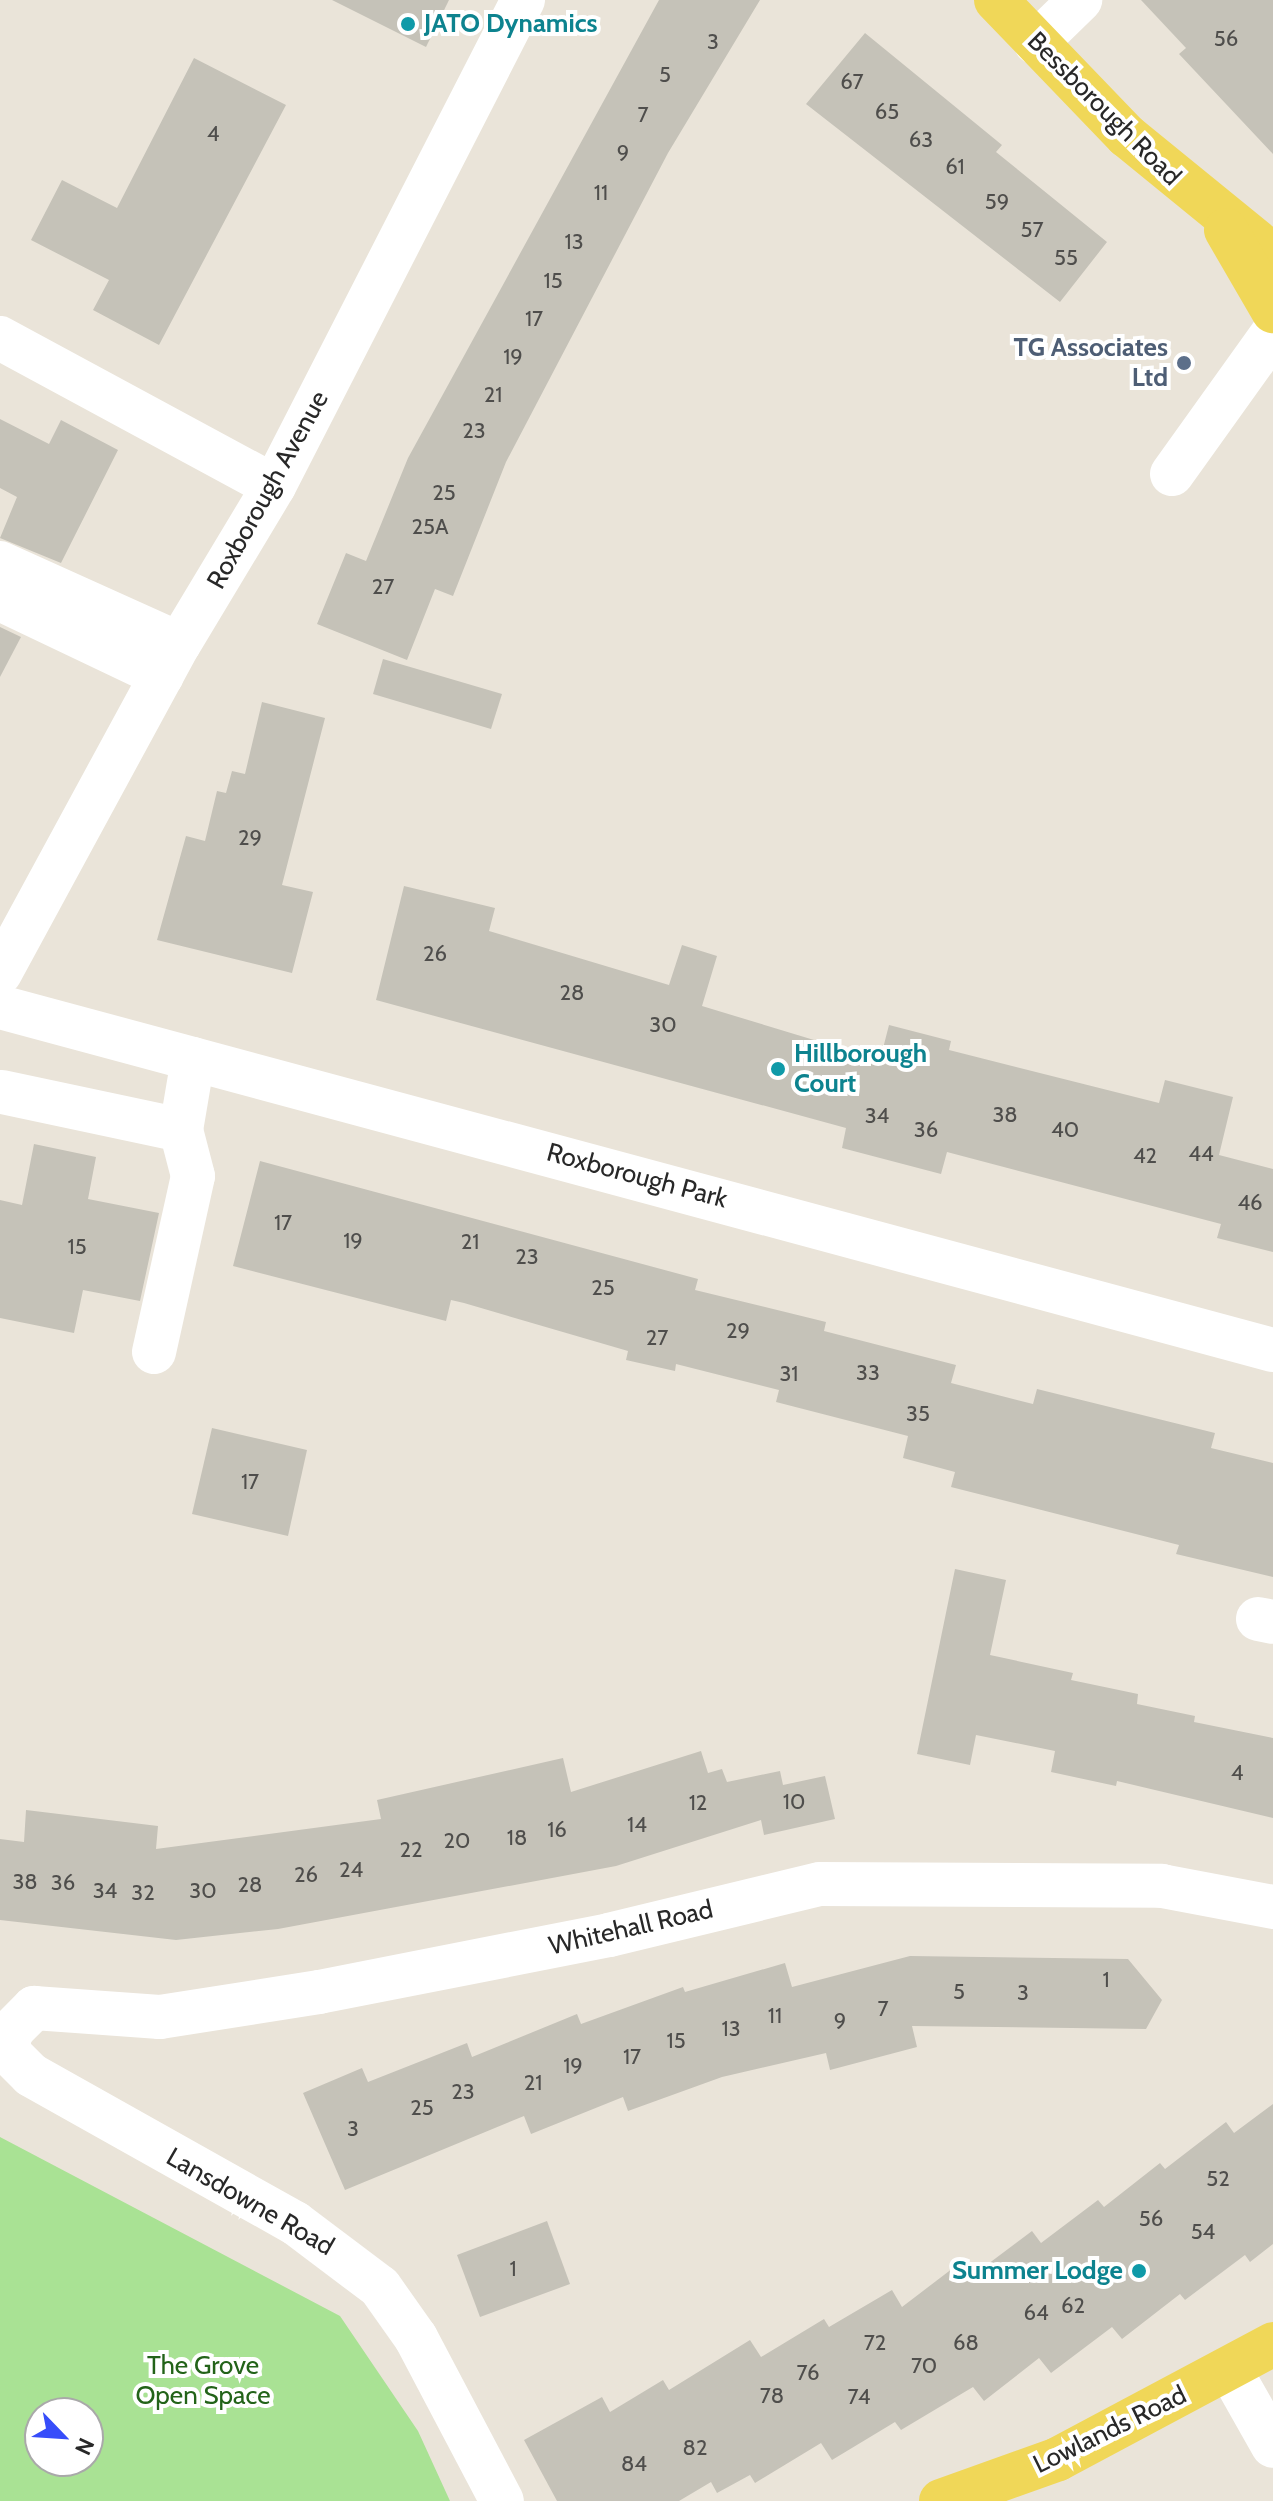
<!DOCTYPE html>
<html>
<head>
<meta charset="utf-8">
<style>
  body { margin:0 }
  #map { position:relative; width:1273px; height:2501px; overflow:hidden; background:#eae4d9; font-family:Cabin,sans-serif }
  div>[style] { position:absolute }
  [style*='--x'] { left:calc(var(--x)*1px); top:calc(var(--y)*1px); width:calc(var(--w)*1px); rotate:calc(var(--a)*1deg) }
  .green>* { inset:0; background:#a9e294 }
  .building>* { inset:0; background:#c5c2b8 }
  .minor>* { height:44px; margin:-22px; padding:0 22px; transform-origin:22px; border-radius:22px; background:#fff }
  .major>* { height:44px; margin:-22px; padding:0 22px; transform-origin:22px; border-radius:22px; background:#f0d758 }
  .dots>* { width:22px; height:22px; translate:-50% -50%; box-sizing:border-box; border:4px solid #fff; border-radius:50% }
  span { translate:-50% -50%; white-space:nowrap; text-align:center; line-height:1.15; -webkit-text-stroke:8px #fff; paint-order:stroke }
  .number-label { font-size:22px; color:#4f4e4c }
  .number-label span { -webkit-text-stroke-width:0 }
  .culture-label { font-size:26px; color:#0d838f; font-weight:700 }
  .left { translate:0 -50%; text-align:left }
  .right { translate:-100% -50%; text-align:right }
  .street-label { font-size:26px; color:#282828 }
  .service-label { font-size:26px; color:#4e5e75; font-weight:700 }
  .park-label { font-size:26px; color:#236319 }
  .north { position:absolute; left:24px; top:2397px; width:80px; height:80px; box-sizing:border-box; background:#fff; border:2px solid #a9a9a9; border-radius:50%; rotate:115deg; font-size:22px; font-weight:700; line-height:32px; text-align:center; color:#282828 }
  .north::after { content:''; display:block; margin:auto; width:28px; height:36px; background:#374dfa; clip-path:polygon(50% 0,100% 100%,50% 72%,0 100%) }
</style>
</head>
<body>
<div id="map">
  <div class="green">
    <i style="clip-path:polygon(evenodd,0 2137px,340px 2316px,418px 2431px,450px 2501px,0 2501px,0 2137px,40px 2413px,88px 2413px,88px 2461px,40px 2461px,40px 2413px)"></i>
  </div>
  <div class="building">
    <i style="clip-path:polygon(332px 0,449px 0,426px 47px)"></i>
    <i style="clip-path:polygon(659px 0,760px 0,668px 153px,506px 462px,453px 596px,435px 589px,407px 660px,317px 624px,346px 553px,366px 561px,408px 458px)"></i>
    <i style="clip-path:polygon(1141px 0,1273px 0,1273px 154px,1179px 54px,1186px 48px)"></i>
    <i style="clip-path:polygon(865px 33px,1002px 145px,996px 152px,1107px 242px,1060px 302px,806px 104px)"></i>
    <i style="clip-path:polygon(194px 58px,286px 105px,159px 345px,93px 310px,109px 280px,31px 240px,62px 180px,117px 208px)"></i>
    <i style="clip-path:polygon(0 419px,49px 444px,61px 420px,118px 450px,61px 563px,0 538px,17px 497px,0 488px)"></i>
    <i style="clip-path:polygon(0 627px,21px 637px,0 677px)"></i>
    <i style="clip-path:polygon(383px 659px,502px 694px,491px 729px,373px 694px)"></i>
    <i style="clip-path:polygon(262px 702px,325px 718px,282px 885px,313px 892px,292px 973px,157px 940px,186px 836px,205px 841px,217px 791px,226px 793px,232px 771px,245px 774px)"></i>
    <i style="clip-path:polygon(404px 886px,495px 908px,489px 931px,669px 985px,682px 945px,717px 956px,702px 1006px,880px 1060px,889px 1025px,951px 1041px,949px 1050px,1159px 1103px,1165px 1080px,1233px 1097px,1219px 1155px,1273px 1169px,1273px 1252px,1217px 1238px,1221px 1224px,947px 1152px,941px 1174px,842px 1148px,846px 1128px,376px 1000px)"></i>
    <i style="clip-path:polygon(34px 1144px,96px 1157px,88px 1199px,159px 1213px,140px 1301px,83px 1290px,74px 1333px,0 1318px,0 1200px,22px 1205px)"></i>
    <i style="clip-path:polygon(260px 1161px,698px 1279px,695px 1290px,826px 1322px,824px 1331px,956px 1365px,951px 1383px,1033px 1404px,1037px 1389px,1215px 1433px,1211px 1448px,1273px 1463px,1273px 1577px,1176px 1554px,1179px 1545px,951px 1487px,955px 1472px,903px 1458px,908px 1436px,776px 1402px,779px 1390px,676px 1364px,675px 1371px,626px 1360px,628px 1351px,464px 1303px,451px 1300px,446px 1321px,233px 1266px)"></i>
    <i style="clip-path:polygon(212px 1428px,307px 1450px,288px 1536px,192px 1514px)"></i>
    <i style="clip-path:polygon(955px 1569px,1006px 1580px,990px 1655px,1073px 1673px,1071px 1680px,1138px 1694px,1137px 1704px,1195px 1716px,1194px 1722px,1273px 1738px,1273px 1818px,1117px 1781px,1116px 1786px,1051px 1772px,1055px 1751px,976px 1735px,970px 1765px,917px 1754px)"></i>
    <i style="clip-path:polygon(701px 1751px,708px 1773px,722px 1769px,727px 1782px,780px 1771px,783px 1785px,825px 1776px,835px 1819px,764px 1835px,761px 1820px,616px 1866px,278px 1929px,176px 1940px,0 1920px,0 1839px,24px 1842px,26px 1810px,158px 1826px,156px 1849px,381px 1819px,377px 1800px,563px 1758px,571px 1792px)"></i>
    <i style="clip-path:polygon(910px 1956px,1128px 1959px,1162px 2000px,1146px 2029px,912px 2026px,917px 2047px,830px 2070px,826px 2053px,722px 2077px,628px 2111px,623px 2097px,531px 2134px,524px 2116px,345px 2190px,303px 2093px,362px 2068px,368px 2082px,467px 2043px,472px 2057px,577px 2014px,581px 2024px,683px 1987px,685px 1992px,785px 1963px,792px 1987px)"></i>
    <i style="clip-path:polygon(1273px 2104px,1273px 2244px,1250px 2262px,1245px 2255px,1185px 2300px,1180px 2294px,1122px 2339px,1112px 2327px,1051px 2373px,1039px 2358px,984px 2401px,973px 2387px,901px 2430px,895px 2422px,832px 2460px,821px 2443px,755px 2483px,750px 2475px,717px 2493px,711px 2482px,679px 2501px,557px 2501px,524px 2440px,602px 2397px,610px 2412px,663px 2380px,669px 2390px,750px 2340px,761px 2357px,824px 2319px,829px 2327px,892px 2290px,902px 2307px,961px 2262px,972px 2276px,1032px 2231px,1041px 2243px,1098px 2200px,1104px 2207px,1160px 2163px,1165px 2169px,1226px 2122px,1234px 2133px)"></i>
    <i style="clip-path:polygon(547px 2221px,570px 2284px,480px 2317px,457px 2255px)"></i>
  </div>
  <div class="minor">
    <i style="--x:1036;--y:43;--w:62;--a:-44.3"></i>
    <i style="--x:0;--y:338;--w:311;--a:28.4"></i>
    <i style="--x:1172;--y:474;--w:173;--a:-54.4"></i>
    <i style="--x:0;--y:563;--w:196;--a:24.3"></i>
    <i style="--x:0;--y:599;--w:179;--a:25.4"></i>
    <i style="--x:0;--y:973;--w:375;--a:-61.5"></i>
    <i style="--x:179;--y:644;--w:184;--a:-59"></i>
    <i style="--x:274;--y:486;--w:546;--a:-62.87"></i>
    <i style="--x:0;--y:1007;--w:1318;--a:15.08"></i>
    <i style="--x:2;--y:1092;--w:183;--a:12"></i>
    <i style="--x:154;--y:1352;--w:180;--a:-77.5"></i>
    <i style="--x:193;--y:1176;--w:48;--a:-104.6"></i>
    <i style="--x:181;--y:1130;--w:72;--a:-80.4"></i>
    <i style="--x:1258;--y:1619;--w:15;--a:11"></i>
    <i style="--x:11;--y:2031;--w:33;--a:-45"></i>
    <i style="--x:34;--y:2008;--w:126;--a:4.1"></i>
    <i style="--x:160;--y:2017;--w:161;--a:-8.9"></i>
    <i style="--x:319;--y:1992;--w:296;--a:-11.1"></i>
    <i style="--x:609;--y:1935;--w:217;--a:-13.6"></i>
    <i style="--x:820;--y:1884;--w:342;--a:0.3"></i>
    <i style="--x:1162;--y:1886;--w:113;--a:10.7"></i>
    <i style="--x:11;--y:2031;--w:20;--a:101"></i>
    <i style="--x:7;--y:2051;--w:34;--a:45"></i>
    <i style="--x:31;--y:2075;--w:303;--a:29.3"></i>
    <i style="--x:295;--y:2223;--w:106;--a:37"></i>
    <i style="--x:380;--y:2287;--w:62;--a:54.8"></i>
    <i style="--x:416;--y:2338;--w:184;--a:62.2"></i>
    <i style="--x:1230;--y:2370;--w:87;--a:60.5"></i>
  </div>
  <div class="major">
    <i style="--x:996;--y:0;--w:189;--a:46.1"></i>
    <i style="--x:1127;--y:136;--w:188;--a:39.2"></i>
    <i style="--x:1226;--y:230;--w:94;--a:59.9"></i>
    <i style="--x:941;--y:2501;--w:124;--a:-19.7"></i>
    <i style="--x:1058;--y:2459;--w:244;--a:-28.1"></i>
  </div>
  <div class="dots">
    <i style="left:408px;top:24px;background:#0f9aa8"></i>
    <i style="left:1184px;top:363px;background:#5c6f8a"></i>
    <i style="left:778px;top:1069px;background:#0f9aa8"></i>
    <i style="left:1139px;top:2271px;background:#0f9aa8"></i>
  </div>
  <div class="number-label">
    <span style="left:1226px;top:39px">56</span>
    <span style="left:713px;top:42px">3</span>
    <span style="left:665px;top:75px">5</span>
    <span style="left:852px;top:82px">67</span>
    <span style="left:887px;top:112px">65</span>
    <span style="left:643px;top:115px">7</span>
    <span style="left:213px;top:134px">4</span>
    <span style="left:921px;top:140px">63</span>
    <span style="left:623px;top:153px">9</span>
    <span style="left:955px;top:167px">61</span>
    <span style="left:601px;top:193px">11</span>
    <span style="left:997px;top:202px">59</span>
    <span style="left:1032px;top:230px">57</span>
    <span style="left:574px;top:242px">13</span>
    <span style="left:1066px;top:258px">55</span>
    <span style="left:553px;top:281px">15</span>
    <span style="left:534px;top:319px">17</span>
    <span style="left:513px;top:357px">19</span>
    <span style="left:493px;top:395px">21</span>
    <span style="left:474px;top:431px">23</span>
    <span style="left:444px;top:493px">25</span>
    <span style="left:430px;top:527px">25A</span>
    <span style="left:383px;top:587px">27</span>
    <span style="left:250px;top:838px">29</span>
    <span style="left:435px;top:954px">26</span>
    <span style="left:572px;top:993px">28</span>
    <span style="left:663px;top:1025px">30</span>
    <span style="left:1005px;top:1115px">38</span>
    <span style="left:877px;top:1116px">34</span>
    <span style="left:926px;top:1130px">36</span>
    <span style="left:1065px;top:1130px">40</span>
    <span style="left:1201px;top:1154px">44</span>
    <span style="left:1145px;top:1156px">42</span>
    <span style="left:1250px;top:1203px">46</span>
    <span style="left:283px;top:1223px">17</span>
    <span style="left:353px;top:1241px">19</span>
    <span style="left:470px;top:1242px">21</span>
    <span style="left:77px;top:1247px">15</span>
    <span style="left:527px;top:1257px">23</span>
    <span style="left:603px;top:1288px">25</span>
    <span style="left:738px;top:1331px">29</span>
    <span style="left:657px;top:1338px">27</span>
    <span style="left:868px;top:1373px">33</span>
    <span style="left:789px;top:1374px">31</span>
    <span style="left:918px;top:1414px">35</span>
    <span style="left:250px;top:1482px">17</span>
    <span style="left:1237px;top:1773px">4</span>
    <span style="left:794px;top:1802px">10</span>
    <span style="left:698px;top:1803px">12</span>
    <span style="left:637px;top:1825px">14</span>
    <span style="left:557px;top:1830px">16</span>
    <span style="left:517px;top:1838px">18</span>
    <span style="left:457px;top:1841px">20</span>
    <span style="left:411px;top:1850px">22</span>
    <span style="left:351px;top:1870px">24</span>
    <span style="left:306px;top:1875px">26</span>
    <span style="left:25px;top:1882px">38</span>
    <span style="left:63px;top:1883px">36</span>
    <span style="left:250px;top:1885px">28</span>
    <span style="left:105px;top:1891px">34</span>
    <span style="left:203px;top:1891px">30</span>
    <span style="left:143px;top:1893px">32</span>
    <span style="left:1106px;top:1980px">1</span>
    <span style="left:959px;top:1992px">5</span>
    <span style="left:1023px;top:1993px">3</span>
    <span style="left:883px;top:2009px">7</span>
    <span style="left:775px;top:2016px">11</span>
    <span style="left:840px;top:2021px">9</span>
    <span style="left:731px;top:2029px">13</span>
    <span style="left:676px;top:2041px">15</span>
    <span style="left:632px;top:2057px">17</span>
    <span style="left:573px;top:2066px">19</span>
    <span style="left:533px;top:2083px">21</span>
    <span style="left:463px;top:2092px">23</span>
    <span style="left:422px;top:2108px">25</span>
    <span style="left:353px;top:2129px">3</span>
    <span style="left:1218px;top:2179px">52</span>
    <span style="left:1151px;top:2219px">56</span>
    <span style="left:1203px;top:2232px">54</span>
    <span style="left:513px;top:2269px">1</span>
    <span style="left:1073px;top:2306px">62</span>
    <span style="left:1036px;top:2313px">64</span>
    <span style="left:875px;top:2343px">72</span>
    <span style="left:966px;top:2343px">68</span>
    <span style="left:924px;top:2366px">70</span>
    <span style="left:808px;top:2373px">76</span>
    <span style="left:772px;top:2396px">78</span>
    <span style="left:859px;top:2397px">74</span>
    <span style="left:695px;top:2448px">82</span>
    <span style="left:634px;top:2464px">84</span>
  </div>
  <div class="culture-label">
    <span class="left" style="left:424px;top:24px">JATO Dynamics</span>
    <span class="left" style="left:794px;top:1069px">Hillborough<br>Court</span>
    <span class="right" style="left:1123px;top:2271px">Summer Lodge</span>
  </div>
  <div class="street-label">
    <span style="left:1104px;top:109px;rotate:45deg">Bessborough Road</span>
    <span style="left:268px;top:490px;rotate:-61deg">Roxborough Avenue</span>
    <span style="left:637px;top:1176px;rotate:15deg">Roxborough Park</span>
    <span style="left:631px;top:1928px;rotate:-13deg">Whitehall Road</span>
    <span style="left:250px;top:2202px;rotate:30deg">Lansdowne Road</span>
    <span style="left:1110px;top:2430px;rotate:-26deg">Lowlands Road</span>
  </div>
  <div class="service-label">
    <span class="right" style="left:1168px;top:363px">TG Associates<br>Ltd</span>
  </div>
  <div class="park-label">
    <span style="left:203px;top:2381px">The Grove<br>Open Space</span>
  </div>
  <div class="north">N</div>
</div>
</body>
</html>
